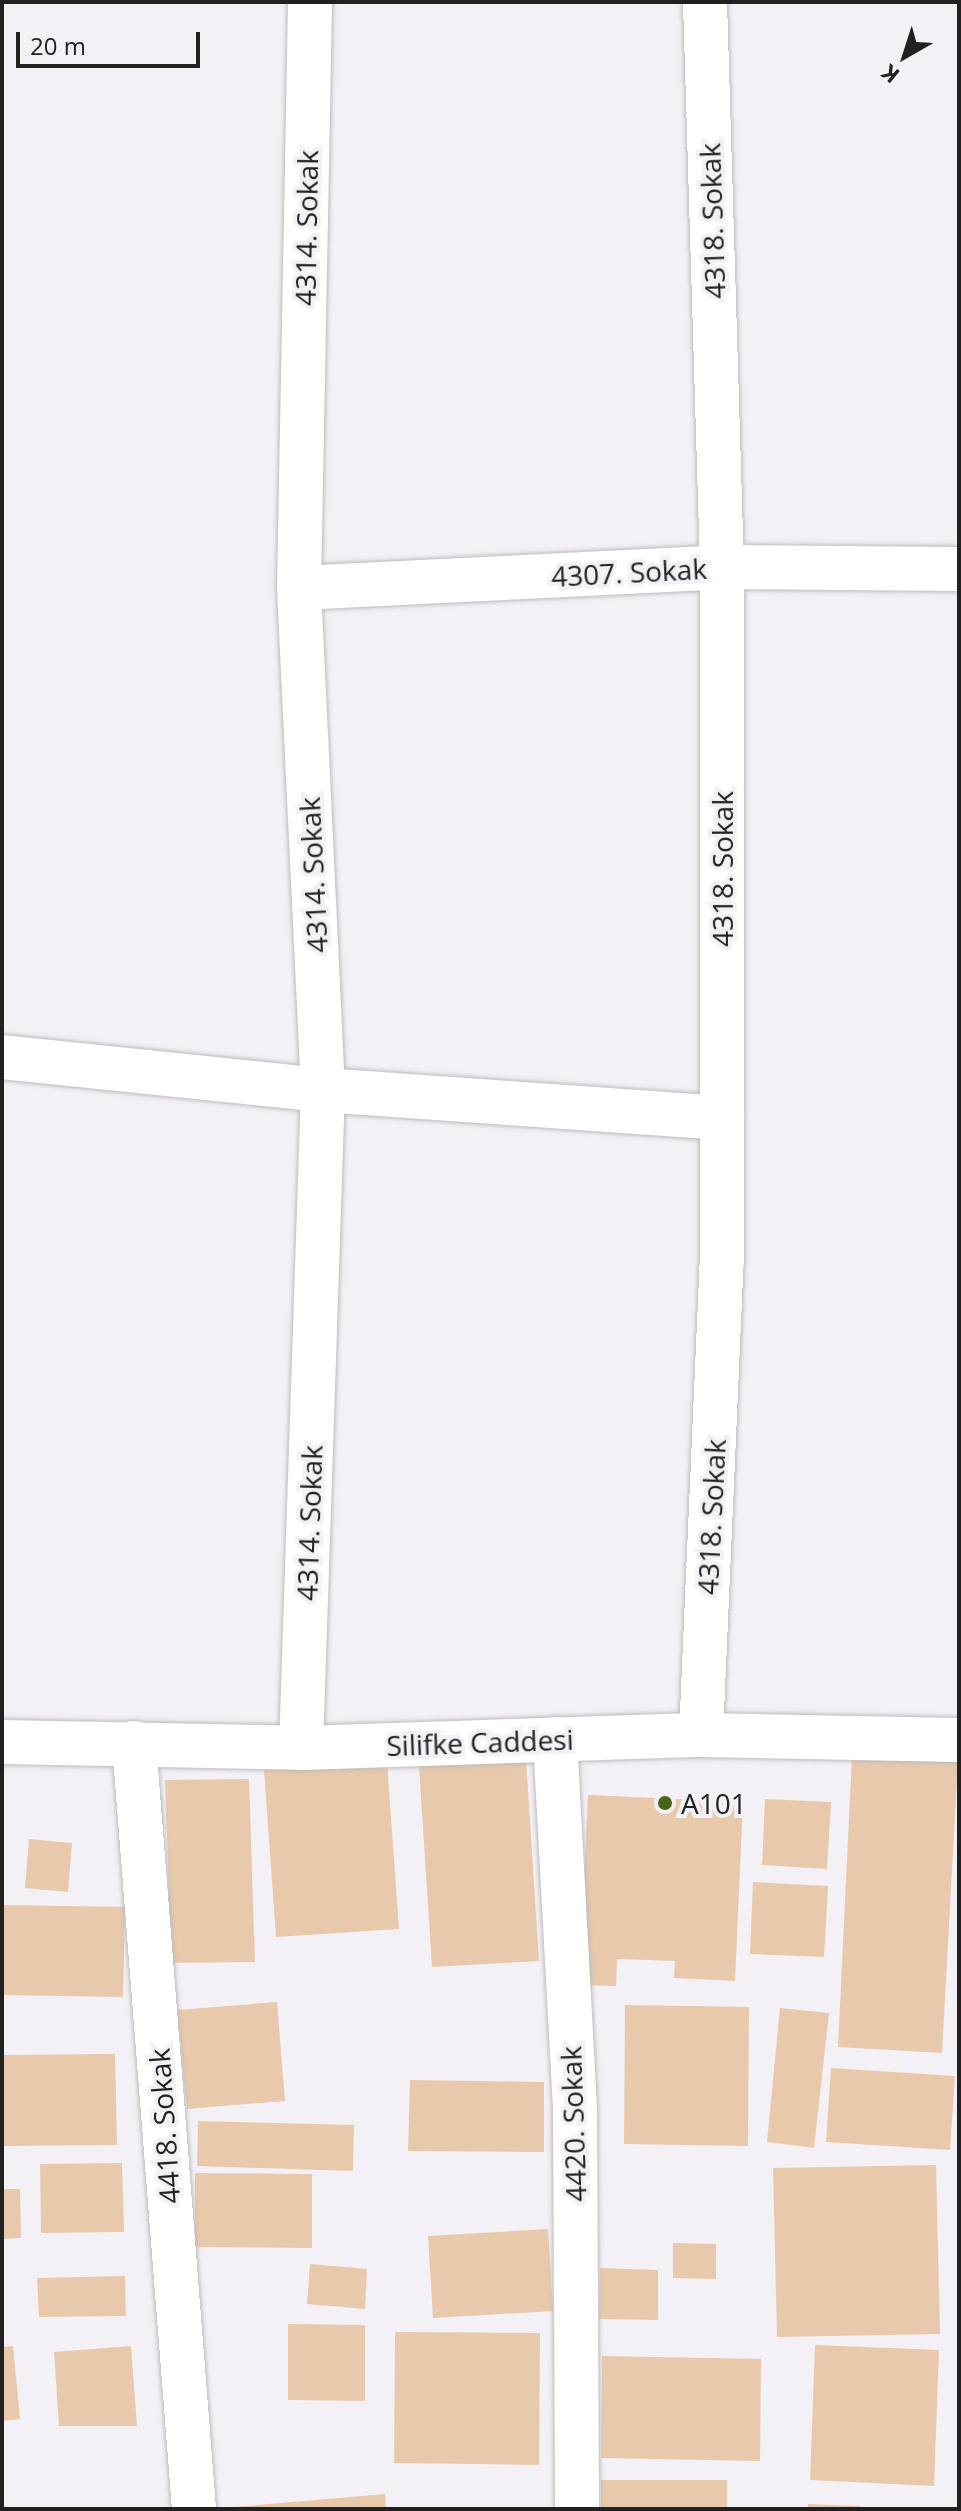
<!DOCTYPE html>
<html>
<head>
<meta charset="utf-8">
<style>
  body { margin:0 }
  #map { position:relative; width:961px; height:2511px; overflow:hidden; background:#f4f1f6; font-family:"Open Sans",sans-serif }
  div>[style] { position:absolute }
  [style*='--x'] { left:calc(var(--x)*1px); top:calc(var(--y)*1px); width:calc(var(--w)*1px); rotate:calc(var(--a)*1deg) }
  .building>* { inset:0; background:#e8c9ab }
  .roads { filter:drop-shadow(0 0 2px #bebbbf) drop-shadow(0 0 2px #bebbbf) }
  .minor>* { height:44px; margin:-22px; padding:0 22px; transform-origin:22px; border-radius:22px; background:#fff }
  .tertiary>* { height:44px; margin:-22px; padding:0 22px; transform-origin:22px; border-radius:22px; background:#fff }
  .dots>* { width:22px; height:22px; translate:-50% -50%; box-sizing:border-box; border:4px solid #f4f1f6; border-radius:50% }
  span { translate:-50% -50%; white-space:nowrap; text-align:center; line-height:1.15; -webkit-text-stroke:8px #f4f1f6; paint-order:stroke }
  .street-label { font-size:28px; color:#222122 }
  .poi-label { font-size:28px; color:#222122 }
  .left { translate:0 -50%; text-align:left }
  .frame { position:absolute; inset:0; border:4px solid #222122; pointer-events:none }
  .north { position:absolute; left:865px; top:16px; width:80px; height:80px; -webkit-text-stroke:6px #f4f1f6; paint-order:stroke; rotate:219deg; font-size:22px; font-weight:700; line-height:32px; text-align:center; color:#222122 }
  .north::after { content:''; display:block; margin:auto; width:28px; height:36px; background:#222122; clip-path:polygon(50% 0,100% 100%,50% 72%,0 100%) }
  .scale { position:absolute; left:16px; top:32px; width:184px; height:36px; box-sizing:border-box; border:4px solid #222122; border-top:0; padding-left:10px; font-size:24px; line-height:28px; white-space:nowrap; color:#222122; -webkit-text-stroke:6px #f4f1f6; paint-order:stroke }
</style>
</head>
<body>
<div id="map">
  <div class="building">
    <i style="clip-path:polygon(852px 1756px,958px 1761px,942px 2053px,838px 2047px)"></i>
    <i style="clip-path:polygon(526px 1759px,539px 1961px,432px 1967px,419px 1766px)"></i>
    <i style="clip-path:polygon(387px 1761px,399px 1929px,276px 1937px,264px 1770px)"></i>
    <i style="clip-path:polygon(249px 1779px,255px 1962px,171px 1963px,165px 1780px)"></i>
    <i style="clip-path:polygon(588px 1795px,743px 1802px,735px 1981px,674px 1978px,675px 1961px,617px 1959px,616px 1986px,579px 1985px)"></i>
    <i style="clip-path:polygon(765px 1799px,831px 1802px,827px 1869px,762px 1865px)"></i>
    <i style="clip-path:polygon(29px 1839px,72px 1843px,68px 1892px,25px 1888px)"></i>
    <i style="clip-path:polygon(753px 1882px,828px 1886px,824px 1957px,750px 1954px)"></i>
    <i style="clip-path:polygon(2px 1905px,125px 1907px,123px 1997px,2px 1995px)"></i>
    <i style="clip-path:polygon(277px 2002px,285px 2101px,187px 2109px,177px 2010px)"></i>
    <i style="clip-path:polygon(625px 2005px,749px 2007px,748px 2146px,624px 2144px)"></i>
    <i style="clip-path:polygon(780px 2008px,829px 2013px,814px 2148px,767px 2142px)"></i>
    <i style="clip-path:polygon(115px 2054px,117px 2145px,2px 2146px,2px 2055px)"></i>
    <i style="clip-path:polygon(831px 2068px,955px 2076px,950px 2150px,826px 2142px)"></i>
    <i style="clip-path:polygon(410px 2080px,544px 2082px,544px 2152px,408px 2151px)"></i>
    <i style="clip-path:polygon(198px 2121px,354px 2125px,353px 2171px,197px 2166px)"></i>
    <i style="clip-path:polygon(122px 2163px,124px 2232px,41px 2233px,40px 2164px)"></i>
    <i style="clip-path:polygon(936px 2165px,940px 2334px,777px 2337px,773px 2168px)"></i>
    <i style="clip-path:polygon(195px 2173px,312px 2174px,312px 2248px,195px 2247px)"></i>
    <i style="clip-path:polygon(2px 2189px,20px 2189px,21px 2238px,2px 2239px)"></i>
    <i style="clip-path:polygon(548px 2229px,553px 2311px,433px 2318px,428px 2236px)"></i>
    <i style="clip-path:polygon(673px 2243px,716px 2244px,716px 2279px,673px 2278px)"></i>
    <i style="clip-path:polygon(310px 2264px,367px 2269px,365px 2309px,307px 2304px)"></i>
    <i style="clip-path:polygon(600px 2268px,658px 2270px,658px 2320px,599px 2319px)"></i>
    <i style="clip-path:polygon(125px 2276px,126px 2316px,39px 2317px,37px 2278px)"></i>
    <i style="clip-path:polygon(288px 2324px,365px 2325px,365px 2401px,288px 2400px)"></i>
    <i style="clip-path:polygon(395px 2332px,540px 2333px,539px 2465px,394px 2463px)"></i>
    <i style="clip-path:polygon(815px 2345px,939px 2350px,934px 2486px,810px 2480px)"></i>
    <i style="clip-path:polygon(13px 2346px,20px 2419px,2px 2421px,2px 2347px)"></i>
    <i style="clip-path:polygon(131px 2346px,137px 2426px,59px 2426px,54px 2352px)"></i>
    <i style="clip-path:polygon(602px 2356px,761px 2359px,760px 2461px,601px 2458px)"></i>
    <i style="clip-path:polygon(601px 2480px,727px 2480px,727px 2509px,601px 2509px)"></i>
    <i style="clip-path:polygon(385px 2494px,386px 2509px,235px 2509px,235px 2507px)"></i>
    <i style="clip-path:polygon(808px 2504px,860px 2506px,859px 2509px,808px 2509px)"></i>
  </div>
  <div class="roads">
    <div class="minor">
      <i style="--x:299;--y:588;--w:424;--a:-2.8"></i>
      <i style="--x:722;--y:567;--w:237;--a:0.5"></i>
      <i style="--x:2;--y:1057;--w:323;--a:5.9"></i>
      <i style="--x:323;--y:1090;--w:400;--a:4"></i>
      <i style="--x:701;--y:1735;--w:472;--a:-87.5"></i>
      <i style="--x:722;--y:1263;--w:696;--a:-90"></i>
      <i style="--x:722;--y:567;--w:565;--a:-91.72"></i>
      <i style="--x:555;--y:1739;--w:375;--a:86.9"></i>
      <i style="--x:575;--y:2113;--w:396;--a:89.7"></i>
      <i style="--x:134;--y:1743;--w:768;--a:85.52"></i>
      <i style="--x:301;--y:1748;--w:658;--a:-88.09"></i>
      <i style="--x:323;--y:1090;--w:503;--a:-92.74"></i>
      <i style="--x:299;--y:588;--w:586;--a:-88.92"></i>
    </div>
    <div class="tertiary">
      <i style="--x:2;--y:1742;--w:299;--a:1.1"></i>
      <i style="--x:301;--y:1748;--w:400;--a:-1.9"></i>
      <i style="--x:701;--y:1735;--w:258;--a:1.1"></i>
    </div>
  </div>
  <div class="dots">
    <i style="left:665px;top:1803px;background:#496415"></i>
  </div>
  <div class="street-label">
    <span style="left:712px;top:221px;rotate:-92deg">4318. Sokak</span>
    <span style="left:306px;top:228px;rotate:-89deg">4314. Sokak</span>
    <span style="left:629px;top:572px;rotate:-3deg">4307. Sokak</span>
    <span style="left:722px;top:869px;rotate:-90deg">4318. Sokak</span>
    <span style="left:313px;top:875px;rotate:-93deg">4314. Sokak</span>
    <span style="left:711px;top:1517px;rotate:-87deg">4318. Sokak</span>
    <span style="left:309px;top:1523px;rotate:-88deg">4314. Sokak</span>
    <span style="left:480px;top:1742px;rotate:-2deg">Silifke Caddesi</span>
    <span style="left:573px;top:2124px;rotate:-92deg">4420. Sokak</span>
    <span style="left:164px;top:2126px;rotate:-94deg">4418. Sokak</span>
  </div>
  <div class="poi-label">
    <span class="left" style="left:681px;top:1803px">A101</span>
  </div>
  <div class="frame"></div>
  <div class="north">K</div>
  <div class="scale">20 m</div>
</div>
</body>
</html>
